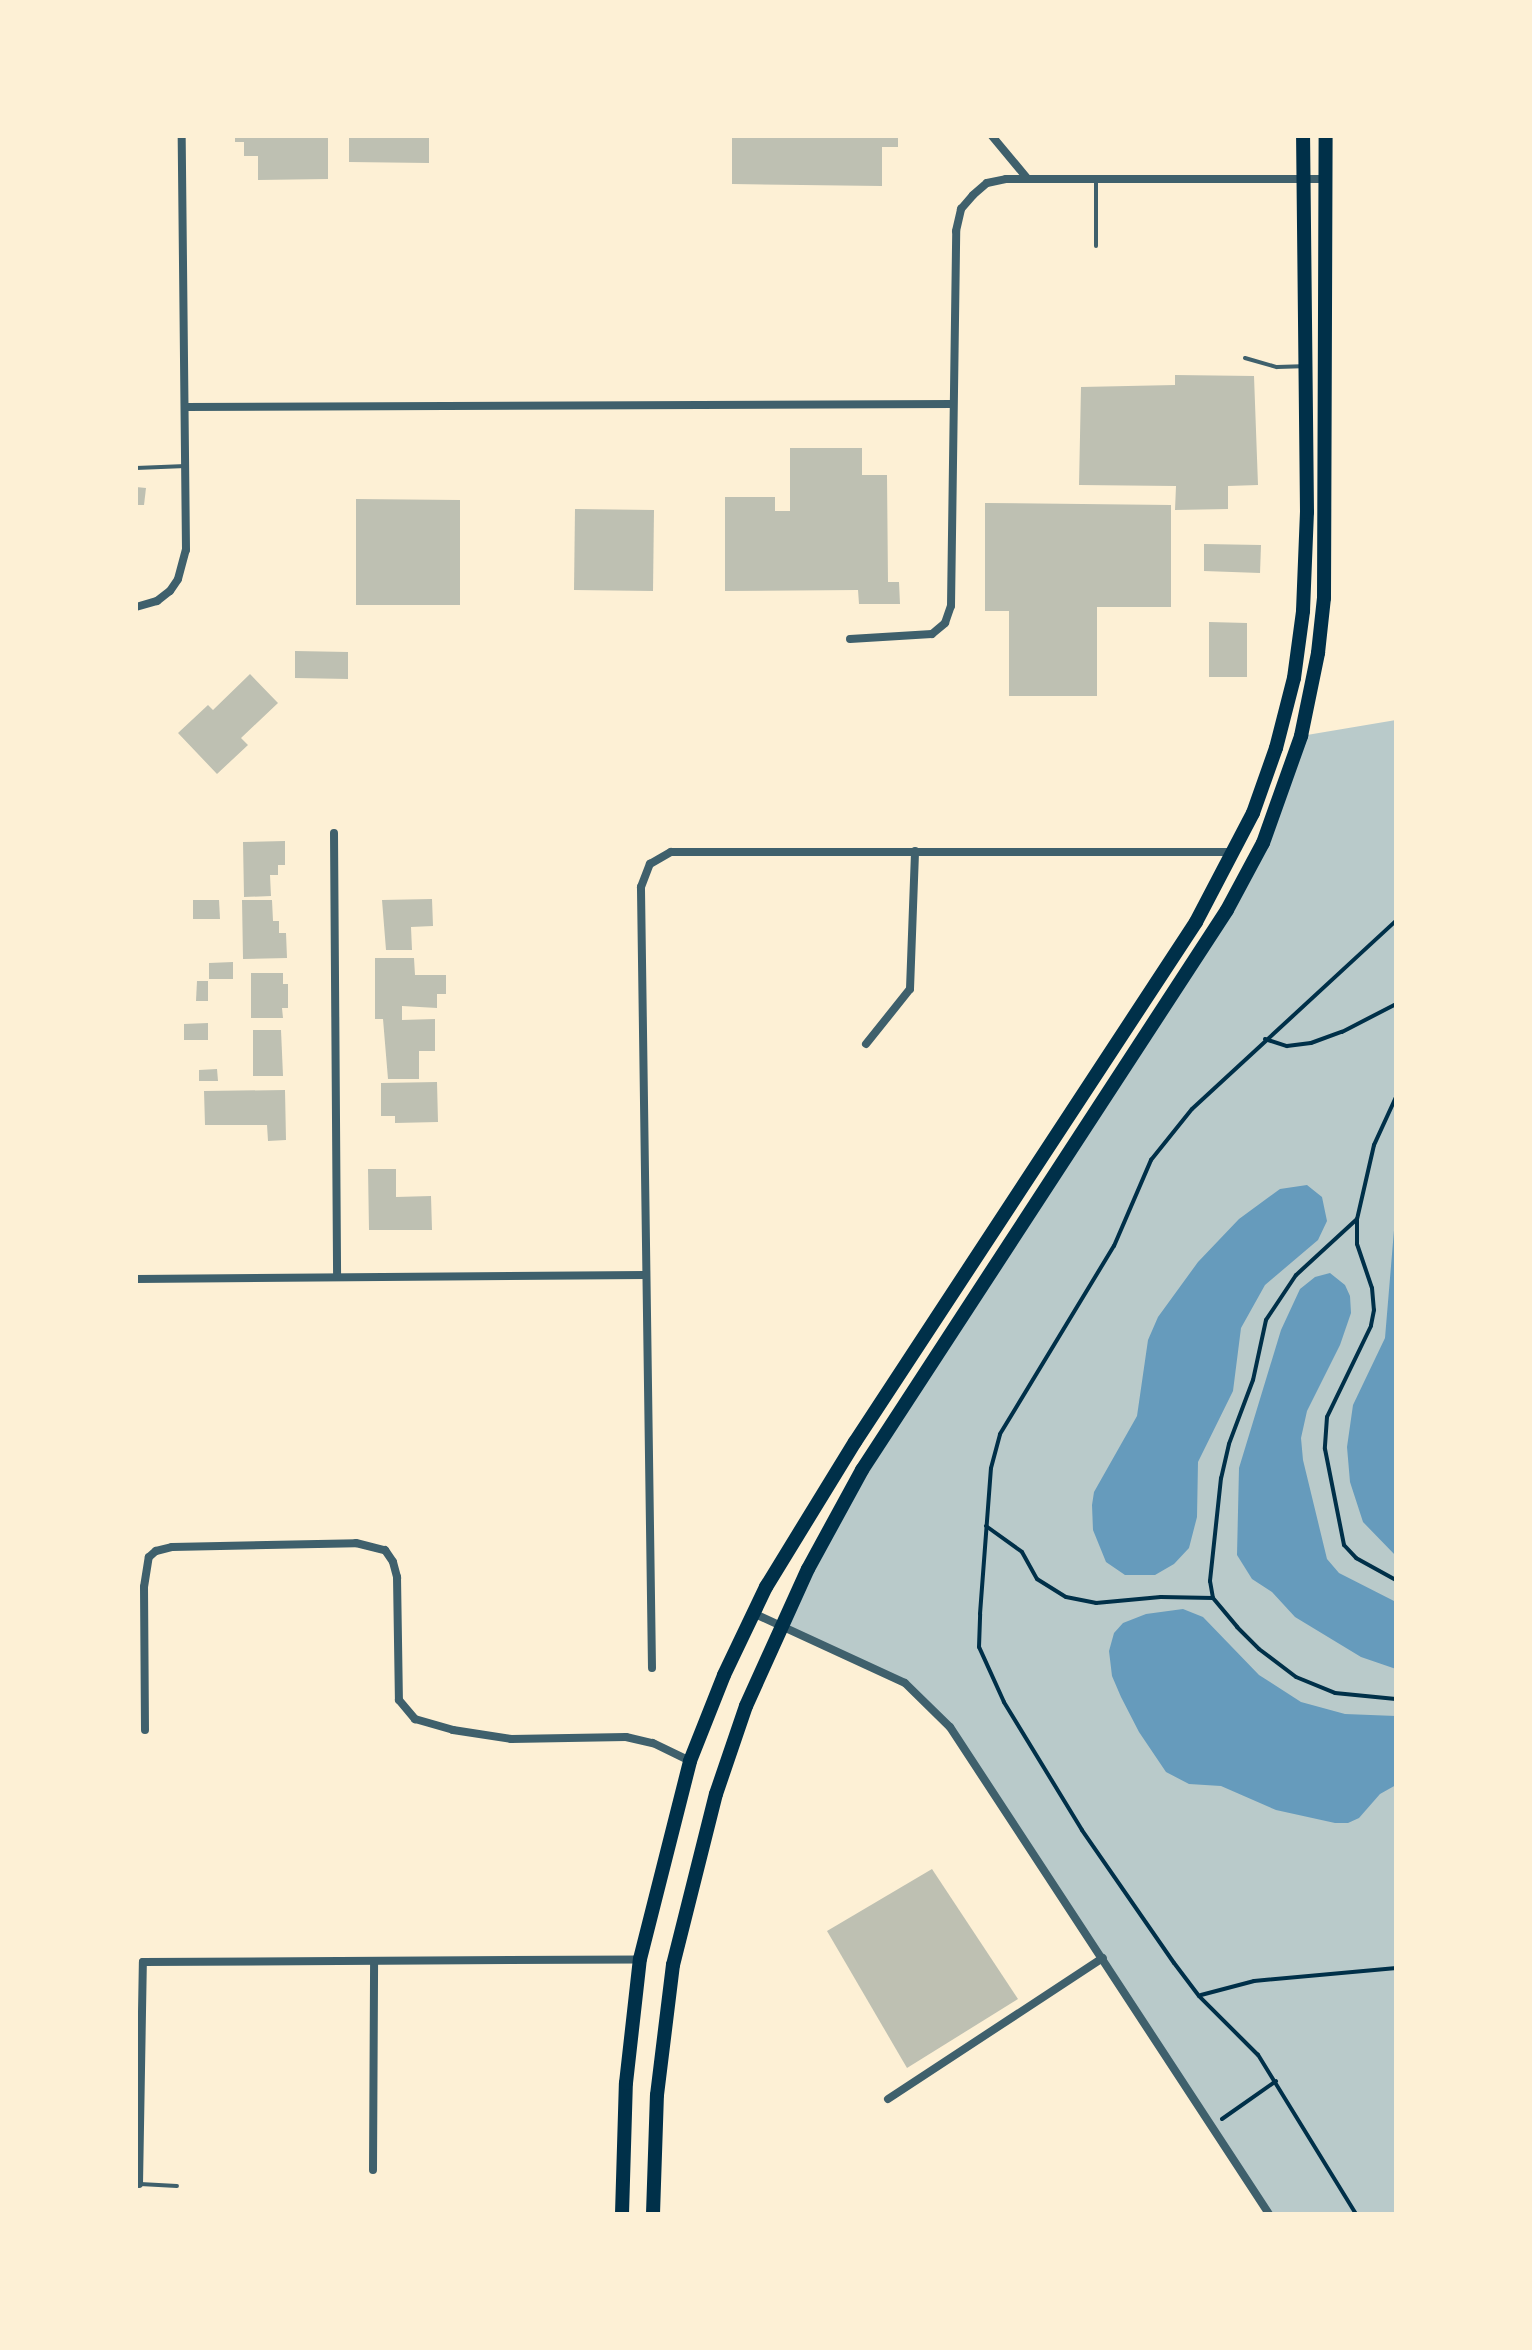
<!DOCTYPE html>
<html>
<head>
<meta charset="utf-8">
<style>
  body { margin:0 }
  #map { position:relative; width:1532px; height:2350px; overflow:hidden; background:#fdf0d5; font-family:Merriweather,serif }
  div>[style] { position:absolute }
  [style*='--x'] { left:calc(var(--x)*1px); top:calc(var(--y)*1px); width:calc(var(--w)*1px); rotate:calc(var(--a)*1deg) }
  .green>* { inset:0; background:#b9caca }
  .water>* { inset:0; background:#669bbc }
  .building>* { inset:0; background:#bec0b2 }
  .path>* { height:4px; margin:-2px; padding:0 2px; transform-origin:2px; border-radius:2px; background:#003049 }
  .service>* { height:4px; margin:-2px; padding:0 2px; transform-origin:2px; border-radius:2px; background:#3f606c }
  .minor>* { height:8px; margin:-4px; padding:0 4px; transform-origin:4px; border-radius:4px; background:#3f606c }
  .primary>* { height:14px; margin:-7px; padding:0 7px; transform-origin:7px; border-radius:7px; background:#003049 }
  span { translate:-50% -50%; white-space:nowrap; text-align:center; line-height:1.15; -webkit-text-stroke:7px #fdf0d5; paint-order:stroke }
  .frame { position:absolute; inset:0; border:138px solid #fdf0d5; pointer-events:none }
</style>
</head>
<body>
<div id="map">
  <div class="green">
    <i style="clip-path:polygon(1396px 720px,1396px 2214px,1269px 2214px,950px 1727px,905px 1683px,783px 1624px,808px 1569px,1263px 843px,1301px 736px)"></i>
  </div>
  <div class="water">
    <i style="clip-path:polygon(1307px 1185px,1322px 1197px,1327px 1221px,1318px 1240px,1265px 1285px,1241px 1328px,1233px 1391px,1198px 1462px,1197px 1517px,1189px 1548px,1174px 1564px,1155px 1575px,1125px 1575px,1106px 1562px,1093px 1530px,1092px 1505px,1094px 1492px,1137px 1416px,1148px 1340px,1158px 1317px,1198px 1262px,1239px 1219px,1280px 1189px)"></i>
    <i style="clip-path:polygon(1396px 1206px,1396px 1556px,1363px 1522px,1350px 1482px,1347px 1447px,1353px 1405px,1385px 1338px)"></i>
    <i style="clip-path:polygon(1330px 1273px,1345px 1285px,1350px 1296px,1351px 1313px,1340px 1345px,1307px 1411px,1301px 1438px,1303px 1460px,1327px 1559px,1339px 1573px,1396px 1602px,1396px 1669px,1361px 1657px,1295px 1617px,1272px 1592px,1252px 1579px,1237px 1555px,1239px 1468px,1281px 1330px,1300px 1289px,1315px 1277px)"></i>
    <i style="clip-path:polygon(1183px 1609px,1203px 1617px,1259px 1675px,1301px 1702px,1345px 1714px,1396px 1716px,1396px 1785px,1380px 1794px,1359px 1818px,1348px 1823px,1335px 1823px,1276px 1810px,1221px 1786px,1189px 1784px,1166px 1772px,1139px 1732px,1121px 1697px,1112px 1676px,1109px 1651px,1114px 1633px,1123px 1623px,1146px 1614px)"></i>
  </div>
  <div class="building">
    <i style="clip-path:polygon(235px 136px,328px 136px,328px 179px,258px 180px,258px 156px,244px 156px,244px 142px,235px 142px)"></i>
    <i style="clip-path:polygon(349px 136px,429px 136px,429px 163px,349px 162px)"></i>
    <i style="clip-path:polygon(732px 136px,898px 136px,898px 147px,882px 147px,882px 186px,732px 184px)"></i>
    <i style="clip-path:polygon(1175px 375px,1254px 376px,1258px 485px,1228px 486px,1228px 509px,1175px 510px,1176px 486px,1079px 485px,1081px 387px,1175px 385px)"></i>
    <i style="clip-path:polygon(790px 448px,862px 448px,862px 475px,887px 475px,888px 582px,899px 582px,900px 604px,859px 604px,858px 590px,725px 591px,725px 497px,775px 497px,775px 511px,790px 511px)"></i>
    <i style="clip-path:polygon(136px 487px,146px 488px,144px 505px,136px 505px)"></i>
    <i style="clip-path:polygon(356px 499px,460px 500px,460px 605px,356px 605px)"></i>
    <i style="clip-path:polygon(985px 503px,1171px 505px,1171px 607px,1097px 607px,1097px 696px,1009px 696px,1009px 611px,985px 611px)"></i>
    <i style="clip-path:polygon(575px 509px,654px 510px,653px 591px,574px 590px)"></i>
    <i style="clip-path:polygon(1204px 544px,1261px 545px,1260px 573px,1204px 571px)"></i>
    <i style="clip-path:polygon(1209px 622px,1247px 623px,1247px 677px,1209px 677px)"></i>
    <i style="clip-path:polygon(295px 651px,348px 652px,348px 679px,295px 678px)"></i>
    <i style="clip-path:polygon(250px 674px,278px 703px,241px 738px,248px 745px,217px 774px,178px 733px,208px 705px,213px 710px)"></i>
    <i style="clip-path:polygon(285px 841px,285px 865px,278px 865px,278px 875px,270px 875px,271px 896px,244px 897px,243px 842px)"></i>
    <i style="clip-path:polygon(432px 899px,433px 926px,411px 927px,412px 950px,386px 950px,382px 900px)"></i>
    <i style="clip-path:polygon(193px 900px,219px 900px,220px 919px,193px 919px)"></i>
    <i style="clip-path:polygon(242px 900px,272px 900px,273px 921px,279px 921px,279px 933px,286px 933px,287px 958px,243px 959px)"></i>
    <i style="clip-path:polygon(375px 958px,414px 958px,415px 975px,446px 975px,446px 994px,437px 994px,437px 1008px,402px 1006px,402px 1020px,435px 1019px,435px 1051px,419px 1051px,419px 1079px,388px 1079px,383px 1019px,375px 1019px)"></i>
    <i style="clip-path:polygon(233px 962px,233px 979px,209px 979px,209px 963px)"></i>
    <i style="clip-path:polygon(251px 973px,283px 973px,283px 984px,288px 984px,288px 1008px,282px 1008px,283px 1018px,251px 1018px)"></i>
    <i style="clip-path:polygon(197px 981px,208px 981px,208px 1001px,196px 1001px)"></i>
    <i style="clip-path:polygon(208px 1023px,208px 1040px,184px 1040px,184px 1024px)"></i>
    <i style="clip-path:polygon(253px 1030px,281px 1030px,283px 1076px,253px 1076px)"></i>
    <i style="clip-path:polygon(217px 1069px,218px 1081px,199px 1081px,199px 1070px)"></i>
    <i style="clip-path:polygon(437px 1082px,438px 1122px,395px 1123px,395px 1116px,381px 1116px,381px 1083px)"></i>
    <i style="clip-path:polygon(285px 1090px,286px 1140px,268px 1141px,267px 1125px,205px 1125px,204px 1091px)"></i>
    <i style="clip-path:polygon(368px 1169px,396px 1169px,396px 1197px,431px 1196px,432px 1230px,369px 1230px)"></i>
    <i style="clip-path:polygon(932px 1869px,1018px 1999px,907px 2068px,827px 1931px)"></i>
  </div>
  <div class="path">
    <i style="--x:1265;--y:1039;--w:23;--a:18"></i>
    <i style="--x:1287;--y:1046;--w:24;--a:-7"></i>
    <i style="--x:1311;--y:1043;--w:33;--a:-20"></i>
    <i style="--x:1342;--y:1032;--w:61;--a:-27.4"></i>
    <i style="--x:1396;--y:1097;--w:53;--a:114.6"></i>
    <i style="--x:1374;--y:1145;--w:76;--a:102.9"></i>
    <i style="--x:1357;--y:1219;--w:25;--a:90"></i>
    <i style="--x:1357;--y:1244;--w:46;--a:71.2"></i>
    <i style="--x:1372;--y:1288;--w:22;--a:85"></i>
    <i style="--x:1374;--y:1310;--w:16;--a:101"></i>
    <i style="--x:1371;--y:1326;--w:101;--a:115.8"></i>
    <i style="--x:1327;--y:1417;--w:32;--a:94"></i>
    <i style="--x:1325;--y:1449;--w:98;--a:78.8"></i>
    <i style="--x:1344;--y:1545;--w:18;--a:47"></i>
    <i style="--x:1356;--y:1558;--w:46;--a:28.8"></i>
    <i style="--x:1357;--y:1219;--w:83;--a:137.4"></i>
    <i style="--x:1296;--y:1275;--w:54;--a:123.7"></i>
    <i style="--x:1266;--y:1320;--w:61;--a:102.2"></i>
    <i style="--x:1253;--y:1380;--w:68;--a:110.6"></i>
    <i style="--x:1229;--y:1444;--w:35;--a:103"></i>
    <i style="--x:1221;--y:1478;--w:104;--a:96.1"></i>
    <i style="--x:1210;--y:1581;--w:17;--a:80"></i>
    <i style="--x:1213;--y:1598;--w:38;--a:50"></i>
    <i style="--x:1237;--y:1627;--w:31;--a:45"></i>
    <i style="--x:1259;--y:1649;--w:46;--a:37.1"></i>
    <i style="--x:1296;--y:1677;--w:42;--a:22.3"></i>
    <i style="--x:1335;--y:1693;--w:61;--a:5.6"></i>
    <i style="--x:986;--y:1526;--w:44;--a:35.8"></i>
    <i style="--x:1022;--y:1552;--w:31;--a:61"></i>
    <i style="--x:1037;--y:1579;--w:34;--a:32"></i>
    <i style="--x:1066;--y:1597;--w:31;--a:11"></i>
    <i style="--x:1096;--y:1603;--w:65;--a:-5.3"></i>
    <i style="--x:1161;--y:1597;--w:52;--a:1.1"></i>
    <i style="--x:1201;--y:1995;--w:55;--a:-14.8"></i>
    <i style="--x:1254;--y:1981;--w:143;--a:-5.2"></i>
    <i style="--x:1222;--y:2119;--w:66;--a:-35.1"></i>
    <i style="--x:1356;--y:2214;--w:187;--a:-121.6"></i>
    <i style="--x:1258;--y:2055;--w:83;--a:-135"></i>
    <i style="--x:1199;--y:1996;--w:41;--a:-127.1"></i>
    <i style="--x:1174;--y:1963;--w:162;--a:-124.7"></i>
    <i style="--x:1082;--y:1830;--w:150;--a:-121.4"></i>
    <i style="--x:1004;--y:1702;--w:60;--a:-114.4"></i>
    <i style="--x:979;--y:1647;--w:33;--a:-88"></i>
    <i style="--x:980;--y:1614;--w:146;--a:-85.7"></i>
    <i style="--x:991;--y:1468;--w:35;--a:-75"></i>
    <i style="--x:1000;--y:1434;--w:220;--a:-58.8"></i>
    <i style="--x:1114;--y:1246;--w:94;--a:-66.7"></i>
    <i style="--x:1151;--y:1160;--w:65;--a:-51.2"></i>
    <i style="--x:1192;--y:1109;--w:277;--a:-42.7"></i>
  </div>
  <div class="service">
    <i style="--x:1096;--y:181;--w:65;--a:90"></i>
    <i style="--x:1245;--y:358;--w:33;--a:16"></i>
    <i style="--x:1277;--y:367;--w:24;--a:-2"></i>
    <i style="--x:136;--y:468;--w:50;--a:-2.3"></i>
    <i style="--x:140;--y:2184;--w:37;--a:3"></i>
  </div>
  <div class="minor">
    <i style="--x:992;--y:136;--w:55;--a:50.2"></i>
    <i style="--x:185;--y:407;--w:768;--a:-0.22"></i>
    <i style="--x:136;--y:607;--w:22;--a:-16"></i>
    <i style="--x:157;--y:601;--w:16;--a:-38"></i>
    <i style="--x:170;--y:591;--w:14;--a:-56"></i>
    <i style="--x:178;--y:579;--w:30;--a:-75"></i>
    <i style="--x:186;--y:550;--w:414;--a:-90.6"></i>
    <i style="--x:850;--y:639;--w:82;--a:-3.5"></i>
    <i style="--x:932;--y:634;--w:17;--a:-40"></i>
    <i style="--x:945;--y:623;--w:18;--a:-71"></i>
    <i style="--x:951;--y:606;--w:375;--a:-89.2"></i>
    <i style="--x:956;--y:231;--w:23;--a:-77"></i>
    <i style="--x:961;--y:209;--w:18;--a:-49"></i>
    <i style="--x:973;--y:195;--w:18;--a:-41"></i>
    <i style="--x:987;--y:183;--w:19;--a:-12"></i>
    <i style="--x:1006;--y:179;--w:320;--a:0"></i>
    <i style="--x:334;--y:833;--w:443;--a:89.6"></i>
    <i style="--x:866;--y:1044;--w:70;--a:-51.3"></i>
    <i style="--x:910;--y:989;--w:138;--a:-87.9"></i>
    <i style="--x:136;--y:1279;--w:509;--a:-0.45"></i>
    <i style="--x:753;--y:1613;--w:167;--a:24.7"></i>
    <i style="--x:905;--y:1683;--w:63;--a:44.4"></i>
    <i style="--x:950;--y:1727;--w:582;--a:56.77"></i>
    <i style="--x:652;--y:1668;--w:781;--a:-90.81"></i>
    <i style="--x:641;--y:887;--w:25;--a:-69"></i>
    <i style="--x:650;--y:864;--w:24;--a:-30"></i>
    <i style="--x:671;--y:852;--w:561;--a:0"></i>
    <i style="--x:145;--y:1730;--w:143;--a:-90.4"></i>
    <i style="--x:144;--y:1587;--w:30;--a:-81"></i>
    <i style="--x:149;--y:1557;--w:9;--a:-41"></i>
    <i style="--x:156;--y:1551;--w:16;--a:-14"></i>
    <i style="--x:172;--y:1547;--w:184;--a:-1.2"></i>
    <i style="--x:356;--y:1543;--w:30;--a:14"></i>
    <i style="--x:385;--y:1550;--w:14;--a:56"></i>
    <i style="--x:393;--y:1562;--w:16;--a:75"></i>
    <i style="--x:397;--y:1577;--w:123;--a:89.1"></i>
    <i style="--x:399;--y:1700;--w:25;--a:50"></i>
    <i style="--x:415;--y:1719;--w:40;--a:16"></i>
    <i style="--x:453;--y:1730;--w:59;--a:8.8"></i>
    <i style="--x:511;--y:1739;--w:115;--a:-1"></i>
    <i style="--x:626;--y:1737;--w:28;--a:13"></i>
    <i style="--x:653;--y:1743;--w:41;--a:25.9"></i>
    <i style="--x:888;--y:2099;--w:257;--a:-33.3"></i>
    <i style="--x:373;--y:2170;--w:208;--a:-89.7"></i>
    <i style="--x:139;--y:2184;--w:222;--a:-89"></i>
    <i style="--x:143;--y:1962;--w:497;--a:-0.3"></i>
  </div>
  <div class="primary">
    <i style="--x:622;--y:2214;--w:131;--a:-88.3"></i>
    <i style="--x:626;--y:2083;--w:125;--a:-83.6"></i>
    <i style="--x:640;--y:1959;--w:204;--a:-75.8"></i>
    <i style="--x:690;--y:1761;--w:92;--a:-68.4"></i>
    <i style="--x:724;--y:1675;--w:98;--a:-64.5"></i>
    <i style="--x:766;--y:1587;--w:170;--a:-58.5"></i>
    <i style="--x:855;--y:1442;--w:622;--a:-56.74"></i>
    <i style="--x:1196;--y:922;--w:123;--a:-62.4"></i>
    <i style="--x:1253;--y:813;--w:69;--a:-70.5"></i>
    <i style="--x:1276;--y:748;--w:72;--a:-75.6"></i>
    <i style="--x:1294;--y:678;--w:68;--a:-82.3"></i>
    <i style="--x:1303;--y:611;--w:99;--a:-87.7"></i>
    <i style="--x:1307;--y:512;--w:376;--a:-90.6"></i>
    <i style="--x:653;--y:2214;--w:119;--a:-88.1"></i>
    <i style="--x:657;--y:2095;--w:131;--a:-83"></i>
    <i style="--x:673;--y:1965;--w:176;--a:-75.9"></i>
    <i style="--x:716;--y:1794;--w:93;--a:-71.2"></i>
    <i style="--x:746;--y:1706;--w:150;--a:-65.7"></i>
    <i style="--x:808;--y:1569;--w:113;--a:-61.4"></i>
    <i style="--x:862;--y:1470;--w:668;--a:-56.9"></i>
    <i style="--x:1227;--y:910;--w:76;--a:-61.8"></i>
    <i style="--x:1263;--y:843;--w:114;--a:-70.4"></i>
    <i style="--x:1301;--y:736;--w:85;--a:-78.4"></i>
    <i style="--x:1318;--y:653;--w:55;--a:-83.8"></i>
    <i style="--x:1324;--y:598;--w:462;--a:-89.8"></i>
  </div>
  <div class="frame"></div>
</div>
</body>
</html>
